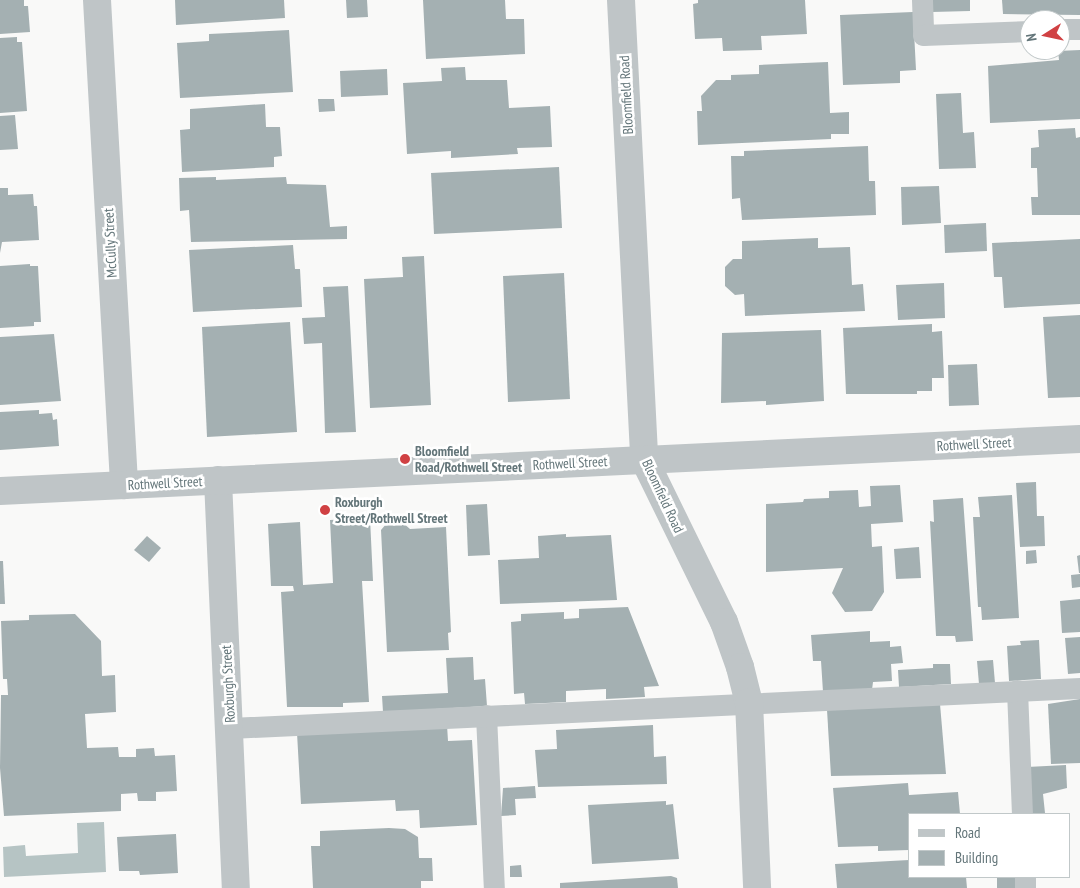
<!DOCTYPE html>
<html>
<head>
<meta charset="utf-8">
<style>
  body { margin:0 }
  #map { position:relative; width:1080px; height:888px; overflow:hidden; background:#f9f9f8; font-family:"PT Sans Narrow",sans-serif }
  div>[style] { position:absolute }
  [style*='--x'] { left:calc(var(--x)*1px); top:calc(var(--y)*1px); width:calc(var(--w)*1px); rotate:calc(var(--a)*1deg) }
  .water>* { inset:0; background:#b6c4c4 }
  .building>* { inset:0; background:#a4b0b2 }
  .lane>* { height:21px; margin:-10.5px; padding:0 10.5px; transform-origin:10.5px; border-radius:10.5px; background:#bfc5c7 }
  .street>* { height:28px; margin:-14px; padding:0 14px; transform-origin:14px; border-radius:14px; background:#bfc5c7 }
  .dots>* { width:14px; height:14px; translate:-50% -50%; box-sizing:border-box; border:2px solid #fff; border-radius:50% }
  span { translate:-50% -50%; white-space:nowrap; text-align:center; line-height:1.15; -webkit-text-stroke:5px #fff; paint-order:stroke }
  .street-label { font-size:14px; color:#637579 }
  .poi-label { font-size:14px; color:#637579; font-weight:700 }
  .left { translate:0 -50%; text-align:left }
  .legend { position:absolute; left:908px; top:813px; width:162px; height:65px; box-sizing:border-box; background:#fff; border:1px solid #c1c8c9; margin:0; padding:6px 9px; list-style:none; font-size:15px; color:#637579 }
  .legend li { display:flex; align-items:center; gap:10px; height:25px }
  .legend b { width:25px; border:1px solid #c1c8c9 }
  .north { position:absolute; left:1020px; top:10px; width:50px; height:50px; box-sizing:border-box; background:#fff; border:1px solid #c1c8c9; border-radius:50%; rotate:260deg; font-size:14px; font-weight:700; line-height:20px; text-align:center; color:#637579 }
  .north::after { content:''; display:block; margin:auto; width:18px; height:22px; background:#d04143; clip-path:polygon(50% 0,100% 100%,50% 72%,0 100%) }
</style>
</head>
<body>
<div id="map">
  <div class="water">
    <i style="clip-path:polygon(104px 822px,106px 872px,4px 877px,3px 847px,25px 845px,26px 856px,78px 853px,77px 823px)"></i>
  </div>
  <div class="building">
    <i style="clip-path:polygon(0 0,24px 0,24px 6px,28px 6px,30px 32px,0 34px)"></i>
    <i style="clip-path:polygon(175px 0,284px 0,285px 18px,176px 25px)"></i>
    <i style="clip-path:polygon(346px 0,367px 0,368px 17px,347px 18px)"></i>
    <i style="clip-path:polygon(423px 0,505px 0,506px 19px,524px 19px,525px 54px,426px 59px)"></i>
    <i style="clip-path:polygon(698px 0,805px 0,807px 34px,761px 36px,762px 50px,723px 51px,722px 38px,695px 39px,693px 4px,698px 3px)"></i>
    <i style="clip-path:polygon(932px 0,970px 0,970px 11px,932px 12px)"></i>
    <i style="clip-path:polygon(1002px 0,1080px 0,1080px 15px,1003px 14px)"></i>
    <i style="clip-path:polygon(913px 12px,916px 70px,900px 71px,900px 83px,843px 85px,840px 15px)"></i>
    <i style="clip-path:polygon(289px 30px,293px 92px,180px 98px,177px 43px,209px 41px,209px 34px)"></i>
    <i style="clip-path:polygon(17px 37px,17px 42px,22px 42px,27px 111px,0 113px,0 38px)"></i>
    <i style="clip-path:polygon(1080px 50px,1080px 119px,990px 123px,988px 66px,1059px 60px,1058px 51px)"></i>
    <i style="clip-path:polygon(828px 62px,830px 113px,849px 112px,849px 134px,831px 134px,831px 139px,698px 145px,697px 111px,702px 111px,701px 96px,716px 80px,731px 80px,731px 75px,759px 74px,759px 65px)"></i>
    <i style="clip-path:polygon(465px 67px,466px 80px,507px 80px,509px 108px,550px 106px,552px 147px,517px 148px,518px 154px,451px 158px,451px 151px,407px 154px,403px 83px,442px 81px,441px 68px)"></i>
    <i style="clip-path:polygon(387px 69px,388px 95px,341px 97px,340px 71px)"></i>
    <i style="clip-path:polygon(961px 93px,963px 133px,974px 132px,976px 168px,939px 169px,936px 94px)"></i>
    <i style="clip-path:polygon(318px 99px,334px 99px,335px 111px,319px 112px)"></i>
    <i style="clip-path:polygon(265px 104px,266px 127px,280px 127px,282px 156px,274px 157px,274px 167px,182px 172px,180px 130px,190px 129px,190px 109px)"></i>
    <i style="clip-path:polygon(15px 115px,18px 149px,0 150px,0 116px)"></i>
    <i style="clip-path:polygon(1075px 128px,1076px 138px,1080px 137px,1080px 215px,1032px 215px,1031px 197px,1038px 197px,1037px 168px,1031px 168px,1031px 148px,1039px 147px,1038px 130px)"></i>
    <i style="clip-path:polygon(868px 146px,869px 181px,875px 181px,876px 215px,742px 220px,740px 198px,732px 199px,731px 156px,744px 156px,744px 151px)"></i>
    <i style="clip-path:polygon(559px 167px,562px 228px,434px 234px,431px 173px)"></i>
    <i style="clip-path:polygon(216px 177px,216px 180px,286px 177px,287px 184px,326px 185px,330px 227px,347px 226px,347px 239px,191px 242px,189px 210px,180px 211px,179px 178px)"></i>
    <i style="clip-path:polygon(939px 186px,941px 223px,902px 225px,901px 187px)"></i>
    <i style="clip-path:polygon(0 188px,8px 188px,8px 195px,33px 194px,34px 206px,37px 206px,39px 240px,2px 242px,0 253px)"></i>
    <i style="clip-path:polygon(986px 223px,987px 251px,945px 253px,944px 225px)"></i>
    <i style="clip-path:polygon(818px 238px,818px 248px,850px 247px,852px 285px,863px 284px,865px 311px,745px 316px,744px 294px,735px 295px,725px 286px,725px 267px,733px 259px,742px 259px,742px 241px)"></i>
    <i style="clip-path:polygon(1080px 239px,1080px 304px,1004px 308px,1002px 277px,994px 277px,992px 243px)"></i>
    <i style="clip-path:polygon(293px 245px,295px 269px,300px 269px,302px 307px,193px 312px,189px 250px)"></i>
    <i style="clip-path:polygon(424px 256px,431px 405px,370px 408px,364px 279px,403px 277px,402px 257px)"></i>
    <i style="clip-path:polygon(30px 264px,30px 266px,38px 266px,41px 322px,34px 322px,34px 326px,0 328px,0 266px)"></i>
    <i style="clip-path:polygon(564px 273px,570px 399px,508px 402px,503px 276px)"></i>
    <i style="clip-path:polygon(944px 283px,945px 318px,898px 320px,896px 285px)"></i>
    <i style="clip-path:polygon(348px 286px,356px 432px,325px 433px,322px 343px,304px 344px,302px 318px,325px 317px,323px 287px)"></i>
    <i style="clip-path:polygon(1080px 315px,1080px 397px,1048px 398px,1043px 317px)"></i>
    <i style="clip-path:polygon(290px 322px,297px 432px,207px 437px,202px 327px)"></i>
    <i style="clip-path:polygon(932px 324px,932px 332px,942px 331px,944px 378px,932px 378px,932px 391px,917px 391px,917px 394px,846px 394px,843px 328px)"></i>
    <i style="clip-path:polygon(821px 330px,824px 401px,766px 405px,766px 401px,721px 403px,722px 333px)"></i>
    <i style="clip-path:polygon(54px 334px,61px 401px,0 405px,0 337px)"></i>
    <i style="clip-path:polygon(977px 364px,979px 405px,949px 406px,948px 365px)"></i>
    <i style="clip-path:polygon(39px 410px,39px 414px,52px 413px,53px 420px,57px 419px,59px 446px,0 450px,0 412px)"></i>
    <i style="clip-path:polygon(1036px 482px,1037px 516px,1044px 516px,1045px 546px,1020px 547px,1016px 483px)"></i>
    <i style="clip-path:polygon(900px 485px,903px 522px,871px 524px,872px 547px,882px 546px,884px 592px,872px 611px,845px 612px,832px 593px,843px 568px,766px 572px,766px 504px,803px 502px,804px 499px,829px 498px,829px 491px,858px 490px,859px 507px,871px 506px,870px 486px)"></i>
    <i style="clip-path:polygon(1012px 495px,1019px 618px,982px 620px,981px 607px,978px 607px,973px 517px,980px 517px,978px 497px)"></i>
    <i style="clip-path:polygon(963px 498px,973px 641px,956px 642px,955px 636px,936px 636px,930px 521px,934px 522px,933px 500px)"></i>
    <i style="clip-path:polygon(487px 504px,490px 555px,468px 556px,466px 505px)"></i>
    <i style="clip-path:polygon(370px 518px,373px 581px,362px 581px,369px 702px,343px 703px,343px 707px,287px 707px,281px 592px,294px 591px,293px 586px,271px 586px,268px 524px,300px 522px,303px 585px,333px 583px,330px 520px)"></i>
    <i style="clip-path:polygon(402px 522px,410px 529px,446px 527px,451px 632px,448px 633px,449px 650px,387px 652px,381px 530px,387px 523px)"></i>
    <i style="clip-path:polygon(566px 534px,566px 537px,611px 535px,617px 600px,500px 604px,498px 560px,539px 558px,538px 536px)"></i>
    <i style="clip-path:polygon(147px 536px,161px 548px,149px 562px,134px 550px)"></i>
    <i style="clip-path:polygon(919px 547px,921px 578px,896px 579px,894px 549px)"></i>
    <i style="clip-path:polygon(1036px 550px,1037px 563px,1026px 564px,1026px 551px)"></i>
    <i style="clip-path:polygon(1080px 555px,1080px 573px,1079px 573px,1077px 556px)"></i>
    <i style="clip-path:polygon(0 561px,3px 561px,5px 604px,0 604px)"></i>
    <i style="clip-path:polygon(1080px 574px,1080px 587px,1072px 588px,1071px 575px)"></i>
    <i style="clip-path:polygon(1080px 599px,1080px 632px,1062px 633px,1060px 601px)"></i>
    <i style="clip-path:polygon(628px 607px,659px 686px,644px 687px,645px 697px,606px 699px,606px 689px,566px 691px,566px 702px,525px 704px,524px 693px,514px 694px,511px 622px,521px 621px,521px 614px,564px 612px,564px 619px,579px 618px,579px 609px)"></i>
    <i style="clip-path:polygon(75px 614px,101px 641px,102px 676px,115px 675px,116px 712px,85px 714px,87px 748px,118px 747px,119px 757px,136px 757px,136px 749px,154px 748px,155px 756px,175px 755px,177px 791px,156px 792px,156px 801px,138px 801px,137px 793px,121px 794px,121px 811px,4px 816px,0 768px,1px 695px,8px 695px,7px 679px,3px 679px,1px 621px,29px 620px,29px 615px)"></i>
    <i style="clip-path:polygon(870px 631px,870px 642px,890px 641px,890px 647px,901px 646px,903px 663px,891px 664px,892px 681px,873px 682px,872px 690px,823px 692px,821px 661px,813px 661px,811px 635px)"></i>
    <i style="clip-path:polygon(1080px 637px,1080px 673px,1068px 674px,1065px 638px)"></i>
    <i style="clip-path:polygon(1039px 640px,1041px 679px,1009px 681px,1007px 646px,1021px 645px,1020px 641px)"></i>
    <i style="clip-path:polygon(473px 657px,474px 680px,485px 679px,487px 706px,383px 712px,382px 696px,448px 693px,446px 658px)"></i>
    <i style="clip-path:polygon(993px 660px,995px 683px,979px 684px,977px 661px)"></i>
    <i style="clip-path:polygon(933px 664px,950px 664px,951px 684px,899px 687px,898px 670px,933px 668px)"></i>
    <i style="clip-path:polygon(1080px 699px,1080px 763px,1051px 764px,1048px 704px)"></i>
    <i style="clip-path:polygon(940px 704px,946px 774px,831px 776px,827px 710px)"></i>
    <i style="clip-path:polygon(447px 725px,448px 741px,472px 740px,477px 825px,420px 828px,419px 810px,396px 811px,395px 800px,301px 804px,297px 733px)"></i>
    <i style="clip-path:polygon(653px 725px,654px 757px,666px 756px,667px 784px,538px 787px,535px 750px,557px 749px,556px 730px)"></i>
    <i style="clip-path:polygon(1066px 765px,1067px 788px,1043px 794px,1045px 813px,1029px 813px,1027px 767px)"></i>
    <i style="clip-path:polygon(908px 783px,909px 795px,958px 792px,960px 814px,909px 814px,909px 850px,878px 851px,878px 846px,838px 847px,833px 788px)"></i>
    <i style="clip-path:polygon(535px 786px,536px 798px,515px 799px,516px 815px,501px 816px,503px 788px)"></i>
    <i style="clip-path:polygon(666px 801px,666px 805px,673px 804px,679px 859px,592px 864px,588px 805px)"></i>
    <i style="clip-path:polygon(389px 828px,405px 829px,418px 837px,419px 858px,432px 858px,433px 881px,421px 881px,421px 888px,313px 888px,311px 846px,320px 846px,320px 831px)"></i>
    <i style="clip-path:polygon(176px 834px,178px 873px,140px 875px,139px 871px,119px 871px,117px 837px)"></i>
    <i style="clip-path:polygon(909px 860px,909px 877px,966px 877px,967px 888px,837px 888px,835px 864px)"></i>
    <i style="clip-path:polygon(521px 865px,522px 877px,510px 877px,510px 866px)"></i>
    <i style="clip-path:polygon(671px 876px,677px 878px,678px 888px,560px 888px,560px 883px)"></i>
    <i style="clip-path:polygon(997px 877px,1015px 877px,1015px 888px,997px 888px)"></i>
  </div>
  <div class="lane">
    <i style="--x:922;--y:0;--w:35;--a:88"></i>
    <i style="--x:923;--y:35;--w:107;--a:-2.1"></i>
    <i style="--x:1060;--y:29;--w:20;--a:0"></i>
    <i style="--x:1017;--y:690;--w:124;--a:87.7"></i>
    <i style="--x:486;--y:715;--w:173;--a:87.4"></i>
    <i style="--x:230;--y:728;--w:851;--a:-2.69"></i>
    <i style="--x:1025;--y:877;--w:11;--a:90"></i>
  </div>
  <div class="street">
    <i style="--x:97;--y:0;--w:486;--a:86.8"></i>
    <i style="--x:621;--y:0;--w:460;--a:87.1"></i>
    <i style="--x:644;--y:459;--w:182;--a:63.9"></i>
    <i style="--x:724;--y:622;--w:48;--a:70.4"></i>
    <i style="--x:740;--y:667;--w:36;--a:76"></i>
    <i style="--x:749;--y:702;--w:186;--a:87.5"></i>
    <i style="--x:218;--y:480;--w:408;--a:87.5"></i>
    <i style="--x:0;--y:491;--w:1081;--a:-2.76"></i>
  </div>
  <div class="dots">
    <i style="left:405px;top:459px;background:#d04143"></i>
    <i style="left:325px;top:510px;background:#d04143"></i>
  </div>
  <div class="street-label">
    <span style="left:626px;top:95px;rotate:-93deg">Bloomfield Road</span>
    <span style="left:110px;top:243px;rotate:-93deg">McCully Street</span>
    <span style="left:974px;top:444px;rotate:-3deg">Rothwell Street</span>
    <span style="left:570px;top:463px;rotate:-3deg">Rothwell Street</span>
    <span style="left:165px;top:483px;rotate:-3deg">Rothwell Street</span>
    <span style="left:663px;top:496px;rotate:65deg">Bloomfield Road</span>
    <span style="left:228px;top:684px;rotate:-93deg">Roxburgh Street</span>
  </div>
  <div class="poi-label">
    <span class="left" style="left:415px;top:459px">Bloomfield<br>Road/Rothwell Street</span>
    <span class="left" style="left:335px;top:510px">Roxburgh<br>Street/Rothwell Street</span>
  </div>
  <ul class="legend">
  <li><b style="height:6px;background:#bfc5c7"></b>Road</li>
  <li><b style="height:14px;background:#a4b0b2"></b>Building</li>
  </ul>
  <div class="north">N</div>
</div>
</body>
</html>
